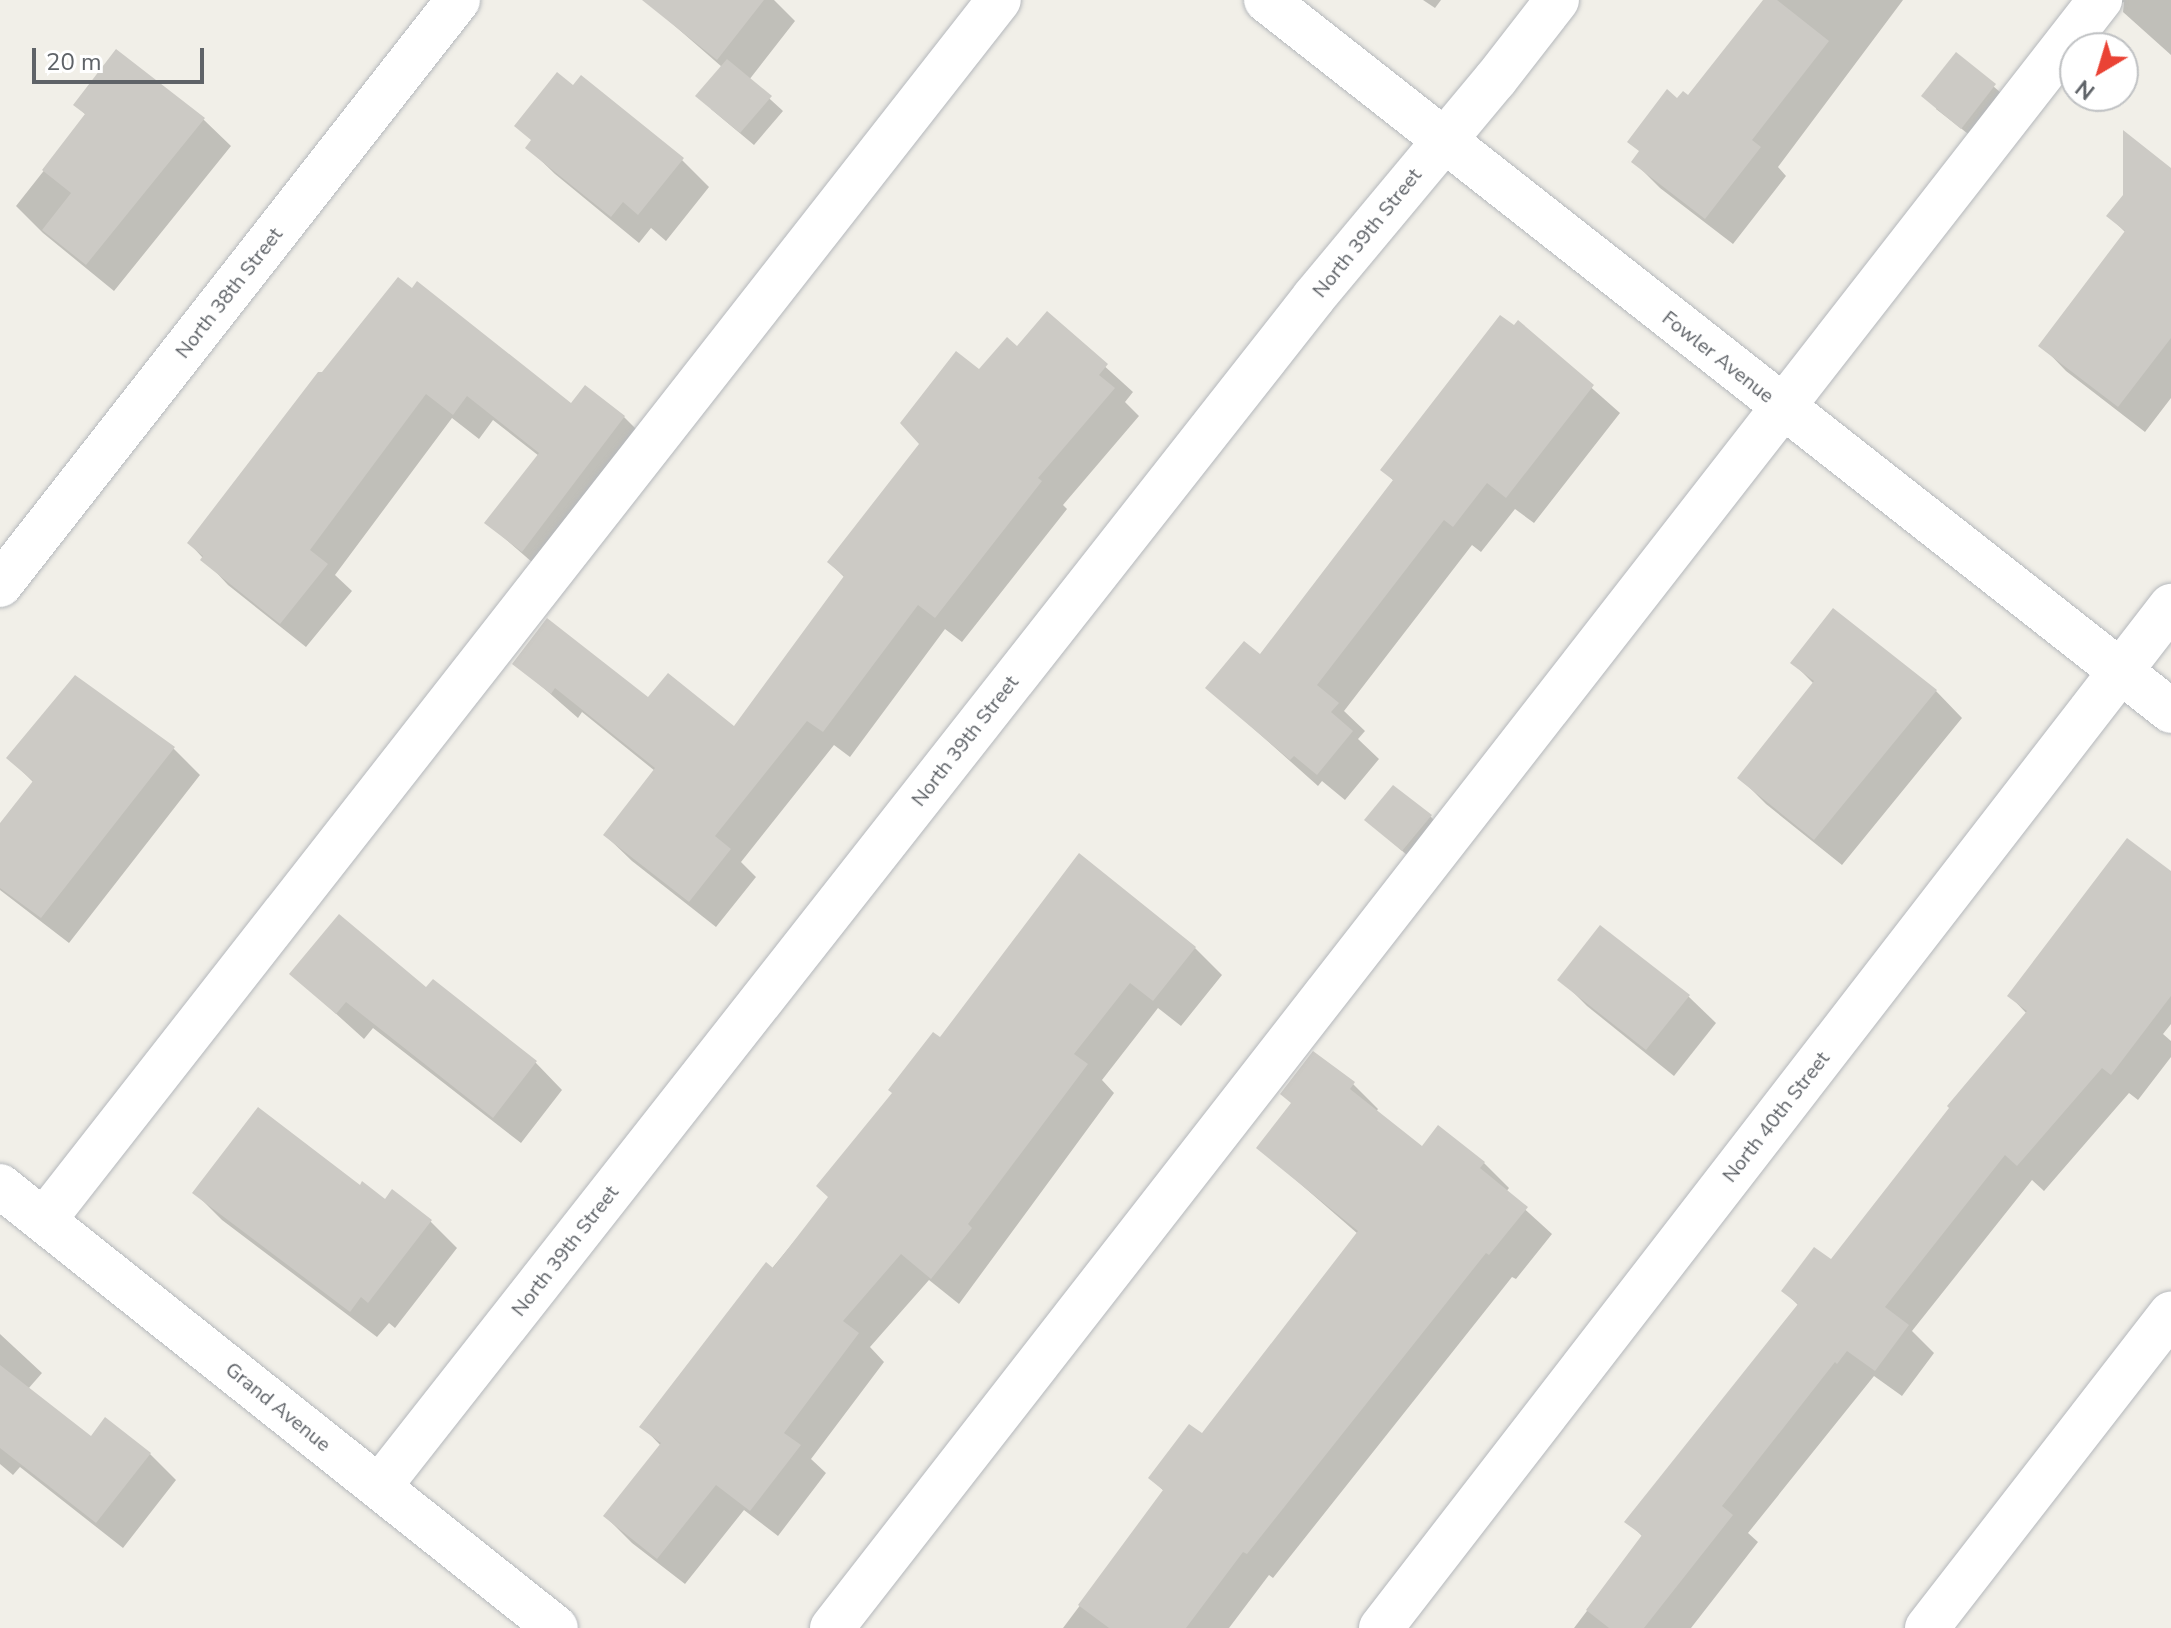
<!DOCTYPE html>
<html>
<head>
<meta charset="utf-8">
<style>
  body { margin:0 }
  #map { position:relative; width:2171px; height:1628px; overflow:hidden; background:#f1efe8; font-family:"Nunito Sans",sans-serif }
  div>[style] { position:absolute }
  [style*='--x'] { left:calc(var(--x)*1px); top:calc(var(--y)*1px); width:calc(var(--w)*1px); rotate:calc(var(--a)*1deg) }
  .shadow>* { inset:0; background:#0003 }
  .building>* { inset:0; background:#cccac5 }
  .roads { filter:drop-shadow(0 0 2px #b5b8bc) drop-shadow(0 0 2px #b5b8bc) }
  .minor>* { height:44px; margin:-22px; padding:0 22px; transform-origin:22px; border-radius:22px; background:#fff }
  span { translate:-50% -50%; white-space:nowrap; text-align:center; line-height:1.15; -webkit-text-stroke:7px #fff; paint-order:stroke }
  .street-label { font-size:20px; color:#5f6368 }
  .north { position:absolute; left:2059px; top:32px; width:80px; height:80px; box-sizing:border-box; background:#fff; border:2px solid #bfc1c3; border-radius:50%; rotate:218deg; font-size:22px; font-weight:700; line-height:32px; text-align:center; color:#5f6368 }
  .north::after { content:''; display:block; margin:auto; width:28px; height:36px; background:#ea4335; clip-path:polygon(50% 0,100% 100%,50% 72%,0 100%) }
  .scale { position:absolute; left:32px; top:48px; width:172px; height:36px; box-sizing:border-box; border:4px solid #5f6368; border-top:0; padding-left:10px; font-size:24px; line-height:28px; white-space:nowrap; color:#5f6368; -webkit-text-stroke:6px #fff; paint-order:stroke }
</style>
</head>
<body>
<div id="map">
  <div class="shadow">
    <i style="clip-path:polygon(645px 0,774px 0,795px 21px,749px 80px,783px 111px,754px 145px,711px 109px,722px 67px)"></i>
    <i style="clip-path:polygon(1423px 0,1441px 0,1435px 8px)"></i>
    <i style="clip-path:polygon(1765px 0,1903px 0,1778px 167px,1786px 176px,1733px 244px,1660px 188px,1634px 162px,1678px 100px,1689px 98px)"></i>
    <i style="clip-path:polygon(2098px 0,2171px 0,2171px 55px,2123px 12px,2124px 2px,2109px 8px)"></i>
    <i style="clip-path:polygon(116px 52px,204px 120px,231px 146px,114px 291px,43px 233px,16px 206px,87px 116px,76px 105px)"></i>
    <i style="clip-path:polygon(1956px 54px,2008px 99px,1976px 140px,1936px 109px)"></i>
    <i style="clip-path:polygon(532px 141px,682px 160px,709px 187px,666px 241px,651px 228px,639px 243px,555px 174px,528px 148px)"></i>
    <i style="clip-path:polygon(2171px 168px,2171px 398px,2145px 432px,2066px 371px,2041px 345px,2126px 233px,2109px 216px)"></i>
    <i style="clip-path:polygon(1047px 314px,1133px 392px,1125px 402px,1139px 416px,1063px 505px,1067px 509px,962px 642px,945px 629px,850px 757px,834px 745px,741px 862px,756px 877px,716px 927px,632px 861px,605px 835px,655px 771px,582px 712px,578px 718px,515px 663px,735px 729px,845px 578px,829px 562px,980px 371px,1018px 349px)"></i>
    <i style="clip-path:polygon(1501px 318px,1514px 328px,1518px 323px,1620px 413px,1534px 523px,1515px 509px,1481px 552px,1472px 545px,1344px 711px,1365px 731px,1358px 739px,1379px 759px,1345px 800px,1322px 781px,1318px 786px,1208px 688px,1260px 657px,1395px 482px,1383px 470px)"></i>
    <i style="clip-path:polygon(319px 374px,571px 406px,624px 417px,649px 442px,548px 576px,487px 523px,539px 456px,493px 420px,479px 439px,452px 418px,335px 575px,352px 591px,306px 647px,228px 585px,189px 543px)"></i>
    <i style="clip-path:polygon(1793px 663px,1936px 691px,1962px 718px,1842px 865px,1766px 804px,1740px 778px,1814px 684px)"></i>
    <i style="clip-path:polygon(173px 748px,200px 775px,69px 943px,0 890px,0 826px,34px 783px,9px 758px)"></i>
    <i style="clip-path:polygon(1430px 816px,1443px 829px,1416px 863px,1367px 820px)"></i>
    <i style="clip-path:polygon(1080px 856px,1195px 948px,1222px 975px,1181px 1026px,1158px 1008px,1102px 1080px,1114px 1093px,959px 1304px,929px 1280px,870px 1347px,884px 1362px,811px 1459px,826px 1473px,778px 1536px,744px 1510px,685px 1584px,632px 1543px,605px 1516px,661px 1446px,642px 1426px,830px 1198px,940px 1040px)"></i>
    <i style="clip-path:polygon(2171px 874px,2171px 1024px,2163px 1034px,2171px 1041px,2171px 1057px,2138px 1100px,2129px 1093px,2044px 1191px,2032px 1180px,1912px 1331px,1934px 1353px,1902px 1396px,1874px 1376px,1748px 1533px,1758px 1542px,1691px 1628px,1574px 1628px,1643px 1537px,1627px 1521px,1799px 1306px,1784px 1291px,1831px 1262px,2027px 1014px,2010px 996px)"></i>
    <i style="clip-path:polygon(1600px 928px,1689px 997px,1716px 1023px,1674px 1076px,1587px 1006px,1560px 979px)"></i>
    <i style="clip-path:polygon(292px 974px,427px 990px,433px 982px,536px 1063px,562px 1090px,521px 1143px,373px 1028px,364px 1039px)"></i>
    <i style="clip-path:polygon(1353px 1084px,1378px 1109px,1376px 1112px,1422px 1149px,1484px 1163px,1509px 1188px,1506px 1192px,1552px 1234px,1516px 1279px,1512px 1277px,1273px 1578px,1269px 1575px,1229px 1628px,1063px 1628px,1165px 1492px,1150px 1478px,1202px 1436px,1358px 1234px,1258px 1147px)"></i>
    <i style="clip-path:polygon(360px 1187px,430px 1221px,457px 1248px,395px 1328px,389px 1323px,377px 1337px,222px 1220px,195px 1193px)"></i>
    <i style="clip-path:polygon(0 1334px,42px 1373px,28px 1389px,91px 1438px,150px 1454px,176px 1480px,123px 1548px,20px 1467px,13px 1475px,0 1464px)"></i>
  </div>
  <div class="building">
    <i style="clip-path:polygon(642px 0,764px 0,717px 60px)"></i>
    <i style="clip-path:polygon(1763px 0,1777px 0,1829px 41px,1752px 140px,1761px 147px,1705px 219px,1631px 162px,1639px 151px,1627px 142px,1667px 89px,1677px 98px,1683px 91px,1688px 95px)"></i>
    <i style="clip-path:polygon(116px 49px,205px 118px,86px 265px,42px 230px,71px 193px,42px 170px,85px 114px,73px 105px)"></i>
    <i style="clip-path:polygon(1956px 52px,1996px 84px,1961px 129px,1921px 96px)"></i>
    <i style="clip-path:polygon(727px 59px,772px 96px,740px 133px,695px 96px)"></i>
    <i style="clip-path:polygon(557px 72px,573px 85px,581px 75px,684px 158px,638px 215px,623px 202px,611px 217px,525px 148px,531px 140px,514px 126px)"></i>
    <i style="clip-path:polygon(2123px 130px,2171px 168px,2171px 338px,2118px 407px,2038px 346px,2125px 231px,2106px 216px,2123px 195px)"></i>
    <i style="clip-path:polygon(398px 277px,412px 288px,417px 281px,571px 403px,585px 385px,625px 416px,522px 552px,484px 523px,539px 453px,467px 396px,453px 415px,426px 394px,310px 550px,328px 564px,280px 624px,200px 560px,203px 556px,187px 543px,318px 372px,322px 372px)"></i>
    <i style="clip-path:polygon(1047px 311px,1108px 364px,1099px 375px,1115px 388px,1038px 478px,1042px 481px,935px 618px,918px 605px,823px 732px,807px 721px,715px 836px,731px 849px,689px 902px,603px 835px,655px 768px,555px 688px,551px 694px,512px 664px,547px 618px,648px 697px,668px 673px,734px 726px,844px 576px,827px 562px,919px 444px,900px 423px,956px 351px,979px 369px,1007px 337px,1017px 346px)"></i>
    <i style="clip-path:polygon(1500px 315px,1514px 325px,1518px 320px,1594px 385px,1506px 498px,1487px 483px,1453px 527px,1444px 520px,1317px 685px,1339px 703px,1331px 712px,1353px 731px,1317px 775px,1294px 756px,1290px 760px,1205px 688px,1244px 641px,1260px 654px,1393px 480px,1380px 470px)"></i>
    <i style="clip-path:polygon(1833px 608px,1937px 690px,1814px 840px,1737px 778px,1814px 681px,1790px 663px)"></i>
    <i style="clip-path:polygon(75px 675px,175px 747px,41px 918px,0 888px,0 823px,33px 781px,6px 758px)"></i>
    <i style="clip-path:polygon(1393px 785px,1432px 815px,1402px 851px,1364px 820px)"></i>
    <i style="clip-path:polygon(2127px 838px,2171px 871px,2171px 996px,2111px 1075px,2102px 1068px,2017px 1166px,2005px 1155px,1885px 1307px,1909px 1325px,1875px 1371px,1847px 1351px,1837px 1364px,1835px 1362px,1722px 1506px,1733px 1515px,1644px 1628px,1609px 1628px,1586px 1610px,1642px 1535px,1624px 1522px,1798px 1304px,1781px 1291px,1814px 1247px,1831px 1259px,1949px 1108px,1947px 1106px,2027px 1011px,2007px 996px)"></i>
    <i style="clip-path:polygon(1079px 853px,1196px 947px,1153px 1001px,1130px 983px,1074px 1054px,1088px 1064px,968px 1224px,972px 1228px,931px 1279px,901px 1254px,843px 1321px,859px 1333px,784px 1433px,801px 1445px,750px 1511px,716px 1485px,657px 1559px,603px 1516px,661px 1443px,639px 1427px,766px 1262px,773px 1268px,828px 1197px,816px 1186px,892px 1093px,888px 1090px,933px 1032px,940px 1037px)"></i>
    <i style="clip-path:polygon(339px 914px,426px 987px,433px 979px,537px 1061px,493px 1118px,346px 1002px,336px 1014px,289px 974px)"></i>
    <i style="clip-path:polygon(1600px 925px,1690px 995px,1646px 1050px,1557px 980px)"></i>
    <i style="clip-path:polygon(1313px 1051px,1355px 1082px,1350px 1089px,1422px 1146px,1438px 1125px,1485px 1162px,1480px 1168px,1528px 1207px,1489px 1255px,1486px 1253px,1247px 1554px,1243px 1552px,1186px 1628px,1109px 1628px,1078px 1605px,1163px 1490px,1148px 1478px,1189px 1424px,1202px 1433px,1358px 1231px,1256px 1148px,1291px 1103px,1280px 1094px)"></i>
    <i style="clip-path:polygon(258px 1107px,360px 1185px,362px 1181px,385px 1199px,392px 1189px,432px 1220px,368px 1303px,361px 1297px,350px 1312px,192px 1193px)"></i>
    <i style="clip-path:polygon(0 1365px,91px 1436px,105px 1417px,151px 1453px,96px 1523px,0 1448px)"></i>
  </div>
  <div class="roads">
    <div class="minor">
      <i style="--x:1266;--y:0;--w:1151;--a:38.15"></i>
      <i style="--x:0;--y:585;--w:743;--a:-51.94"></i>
      <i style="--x:0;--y:1186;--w:710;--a:38.48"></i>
      <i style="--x:44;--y:1220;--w:1549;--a:-51.95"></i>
      <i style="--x:379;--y:1487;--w:1513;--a:-51.84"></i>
      <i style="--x:1314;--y:297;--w:283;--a:-50.2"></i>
      <i style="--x:1495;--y:80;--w:101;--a:-52.2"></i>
      <i style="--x:832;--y:1628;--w:2064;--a:-52.09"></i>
      <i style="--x:1381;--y:1628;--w:1292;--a:-52.3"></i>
      <i style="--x:1927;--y:1628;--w:398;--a:-52.2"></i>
    </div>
  </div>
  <div class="street-label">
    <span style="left:1367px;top:233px;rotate:-51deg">North 39th Street</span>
    <span style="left:229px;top:293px;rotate:-52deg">North 38th Street</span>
    <span style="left:1718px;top:357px;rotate:38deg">Fowler Avenue</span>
    <span style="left:965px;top:741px;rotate:-52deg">North 39th Street</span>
    <span style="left:1776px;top:1117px;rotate:-52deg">North 40th Street</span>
    <span style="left:565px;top:1251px;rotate:-52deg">North 39th Street</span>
    <span style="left:278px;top:1407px;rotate:39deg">Grand Avenue</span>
  </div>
  <div class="north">N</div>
  <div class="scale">20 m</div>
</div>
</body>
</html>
